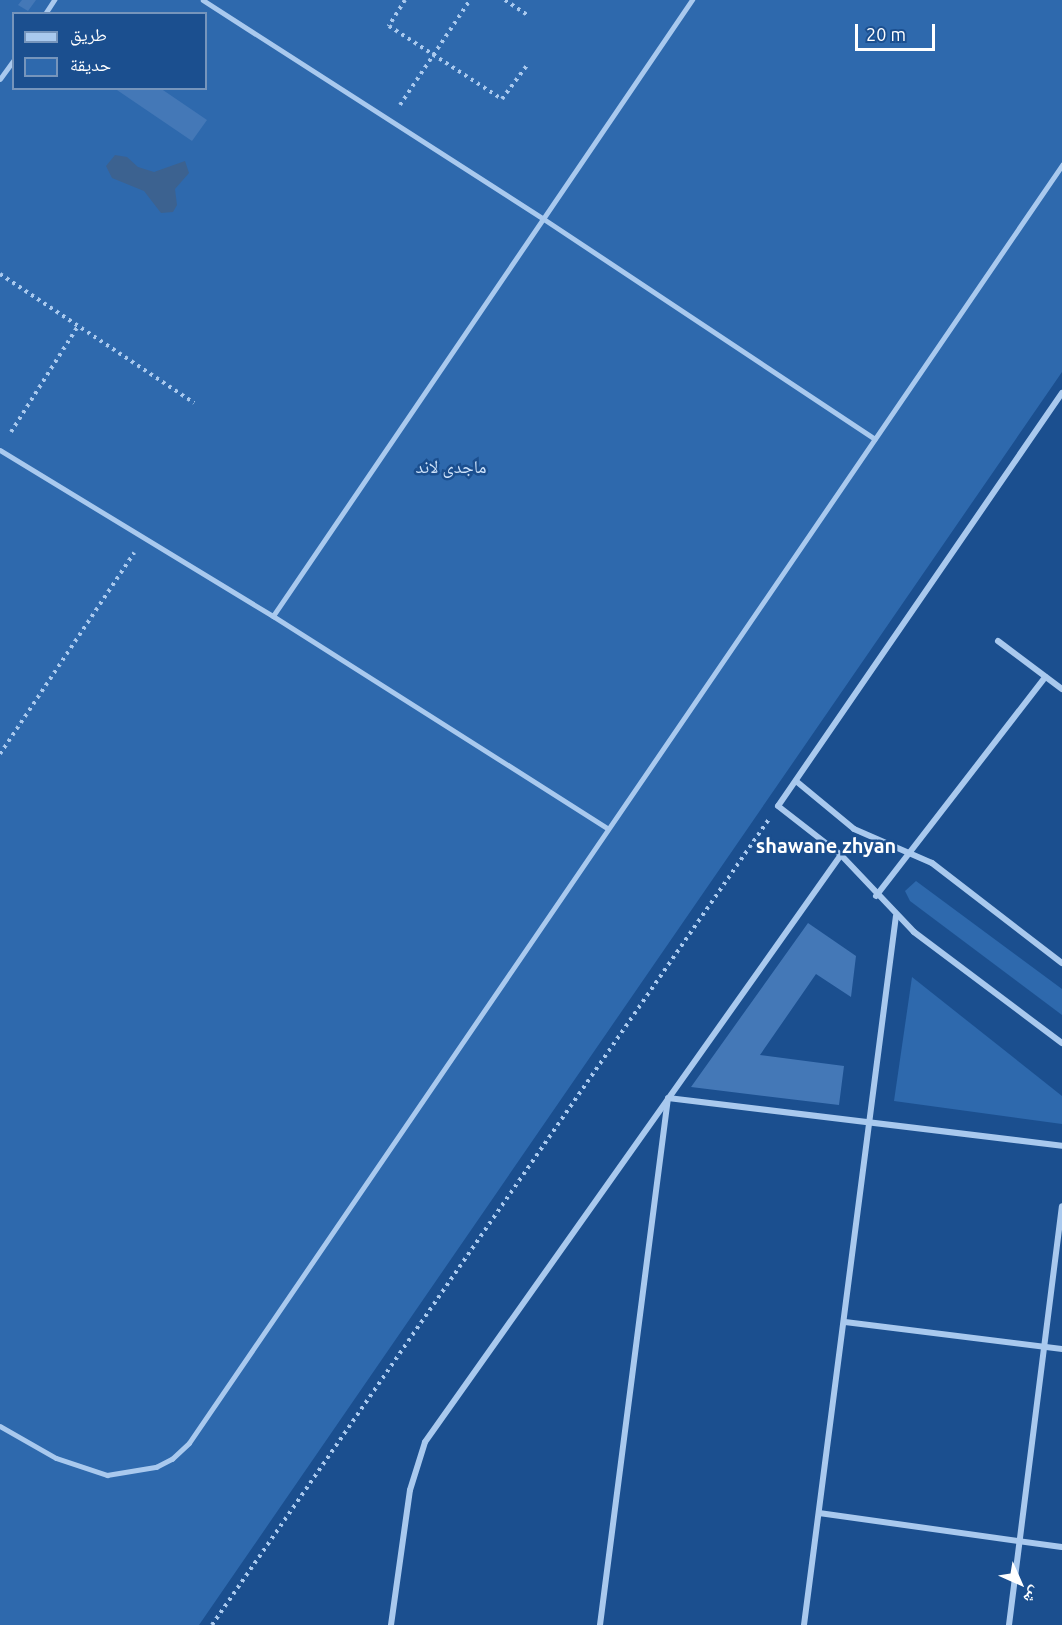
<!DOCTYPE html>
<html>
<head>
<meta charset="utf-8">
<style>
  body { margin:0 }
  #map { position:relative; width:1062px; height:1625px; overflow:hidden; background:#1b4f8f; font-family:Ubuntu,"Noto Naskh Arabic",sans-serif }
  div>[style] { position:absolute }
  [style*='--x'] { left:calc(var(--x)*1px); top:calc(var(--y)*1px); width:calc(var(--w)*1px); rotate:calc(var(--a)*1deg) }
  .green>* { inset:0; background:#2e69ad }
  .water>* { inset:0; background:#3c6290 }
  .building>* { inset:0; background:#4478b7 }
  .path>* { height:4px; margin-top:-2px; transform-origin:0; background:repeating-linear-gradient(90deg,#a9c9ee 0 3px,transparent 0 7.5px) }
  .service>* { height:4.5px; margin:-2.25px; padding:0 2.25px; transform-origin:2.25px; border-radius:2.25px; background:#a9c9ee }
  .minor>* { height:6px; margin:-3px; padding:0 3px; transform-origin:3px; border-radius:3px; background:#a9c9ee }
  span { translate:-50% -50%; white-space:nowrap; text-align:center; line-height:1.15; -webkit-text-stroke:5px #1b4f8f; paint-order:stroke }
  .park-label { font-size:18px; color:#cfe3fa }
  .neighbourhood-label { font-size:20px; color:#fff; font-weight:700 }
  .legend { position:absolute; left:12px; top:12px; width:195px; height:78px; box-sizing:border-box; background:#1b4f8f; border:2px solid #7695bc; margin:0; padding:8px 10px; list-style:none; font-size:18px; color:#fff }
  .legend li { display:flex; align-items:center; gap:12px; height:30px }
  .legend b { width:30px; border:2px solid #7695bc }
  .north { position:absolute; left:990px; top:1553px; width:60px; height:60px; -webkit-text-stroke:4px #1b4f8f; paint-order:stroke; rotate:135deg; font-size:16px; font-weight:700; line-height:24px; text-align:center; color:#fff }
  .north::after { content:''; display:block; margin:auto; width:21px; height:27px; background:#fff; clip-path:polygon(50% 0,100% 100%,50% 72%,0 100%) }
  .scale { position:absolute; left:855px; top:24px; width:80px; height:27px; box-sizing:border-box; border:3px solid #fff; border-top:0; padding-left:8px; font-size:18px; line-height:21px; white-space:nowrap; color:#fff; -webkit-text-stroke:4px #1b4f8f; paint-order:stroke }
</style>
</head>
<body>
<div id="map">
  <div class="green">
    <i style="clip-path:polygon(evenodd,0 0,1062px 0,1062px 372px,199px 1625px,0 1625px,0 0,14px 14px,206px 14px,206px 88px,14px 88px,14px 14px)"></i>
    <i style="clip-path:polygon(916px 881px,1062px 989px,1062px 1015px,910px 901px,905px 891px)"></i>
    <i style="clip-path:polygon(912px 977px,1062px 1096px,1062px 1124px,894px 1101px)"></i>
  </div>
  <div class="water">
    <i style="clip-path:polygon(115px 155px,127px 157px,138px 167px,154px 172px,185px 161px,189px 173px,175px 189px,177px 205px,173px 212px,161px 213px,144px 191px,112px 178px,106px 166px)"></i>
  </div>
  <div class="building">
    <i style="clip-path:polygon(22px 0,36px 0,28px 11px,18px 5px)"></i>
    <i style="clip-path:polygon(114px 88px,160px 88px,207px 120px,192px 141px)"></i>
    <i style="clip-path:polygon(808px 923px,856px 956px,851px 997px,816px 974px,760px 1055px,844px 1066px,839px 1105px,691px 1087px)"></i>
  </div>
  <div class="path">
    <i style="--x:405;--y:0;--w:31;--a:122"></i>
    <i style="--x:389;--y:26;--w:135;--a:32.9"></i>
    <i style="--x:502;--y:99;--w:44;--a:-53.4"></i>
    <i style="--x:505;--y:0;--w:29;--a:34"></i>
    <i style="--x:400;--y:105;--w:126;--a:-56.3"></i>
    <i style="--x:0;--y:274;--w:233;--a:33.6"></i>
    <i style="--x:11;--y:432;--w:125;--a:-57.7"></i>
    <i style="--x:0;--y:754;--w:242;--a:-56.3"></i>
    <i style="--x:212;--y:1625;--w:980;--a:-55.35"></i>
  </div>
  <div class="service">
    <i style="--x:203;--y:0;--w:405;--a:32.7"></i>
    <i style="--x:544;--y:219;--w:397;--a:33.6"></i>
    <i style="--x:45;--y:14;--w:17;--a:-57"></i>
    <i style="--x:0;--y:79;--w:24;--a:-54"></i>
    <i style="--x:0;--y:450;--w:320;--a:31.3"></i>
    <i style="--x:608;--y:829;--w:397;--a:-147.6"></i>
    <i style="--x:273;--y:616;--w:745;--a:-55.78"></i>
    <i style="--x:0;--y:1426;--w:64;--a:29.7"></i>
    <i style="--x:56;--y:1458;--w:54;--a:18.4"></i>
    <i style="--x:107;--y:1475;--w:50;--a:-9.3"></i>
    <i style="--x:156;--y:1467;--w:18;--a:-27"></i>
    <i style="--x:172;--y:1459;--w:23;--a:-43"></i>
    <i style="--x:189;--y:1443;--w:1548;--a:-55.66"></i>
  </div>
  <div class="minor">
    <i style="--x:1062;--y:393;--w:501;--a:124.51"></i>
    <i style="--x:778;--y:806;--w:80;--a:37.9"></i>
    <i style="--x:841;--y:855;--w:106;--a:46.5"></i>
    <i style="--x:914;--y:932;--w:185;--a:36.9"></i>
    <i style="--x:998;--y:641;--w:80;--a:36.9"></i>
    <i style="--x:796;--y:781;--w:75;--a:39.6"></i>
    <i style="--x:854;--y:829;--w:85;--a:23.6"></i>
    <i style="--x:932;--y:863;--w:164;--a:37.6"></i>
    <i style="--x:876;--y:896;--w:277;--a:-52.3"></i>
    <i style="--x:845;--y:1322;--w:219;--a:7.1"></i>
    <i style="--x:819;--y:1513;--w:245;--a:8"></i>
    <i style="--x:391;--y:1625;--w:136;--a:-82"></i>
    <i style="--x:410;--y:1490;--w:50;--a:-72.6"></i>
    <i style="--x:425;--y:1442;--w:719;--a:-54.68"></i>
    <i style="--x:600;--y:1625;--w:531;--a:-82.65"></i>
    <i style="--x:668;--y:1098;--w:397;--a:6.9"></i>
    <i style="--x:804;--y:1625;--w:715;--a:-82.61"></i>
    <i style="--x:1009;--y:1625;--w:422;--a:-82.8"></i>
  </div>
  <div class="park-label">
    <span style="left:451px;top:466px">ماجدی لاند</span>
  </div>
  <div class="neighbourhood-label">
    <span style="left:826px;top:845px">shawane zhyan</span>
  </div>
  <ul class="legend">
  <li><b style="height:8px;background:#a9c9ee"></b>طريق</li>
  <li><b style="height:16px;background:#2e69ad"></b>حديقة</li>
  </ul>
  <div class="north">ش</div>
  <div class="scale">20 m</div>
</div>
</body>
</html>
